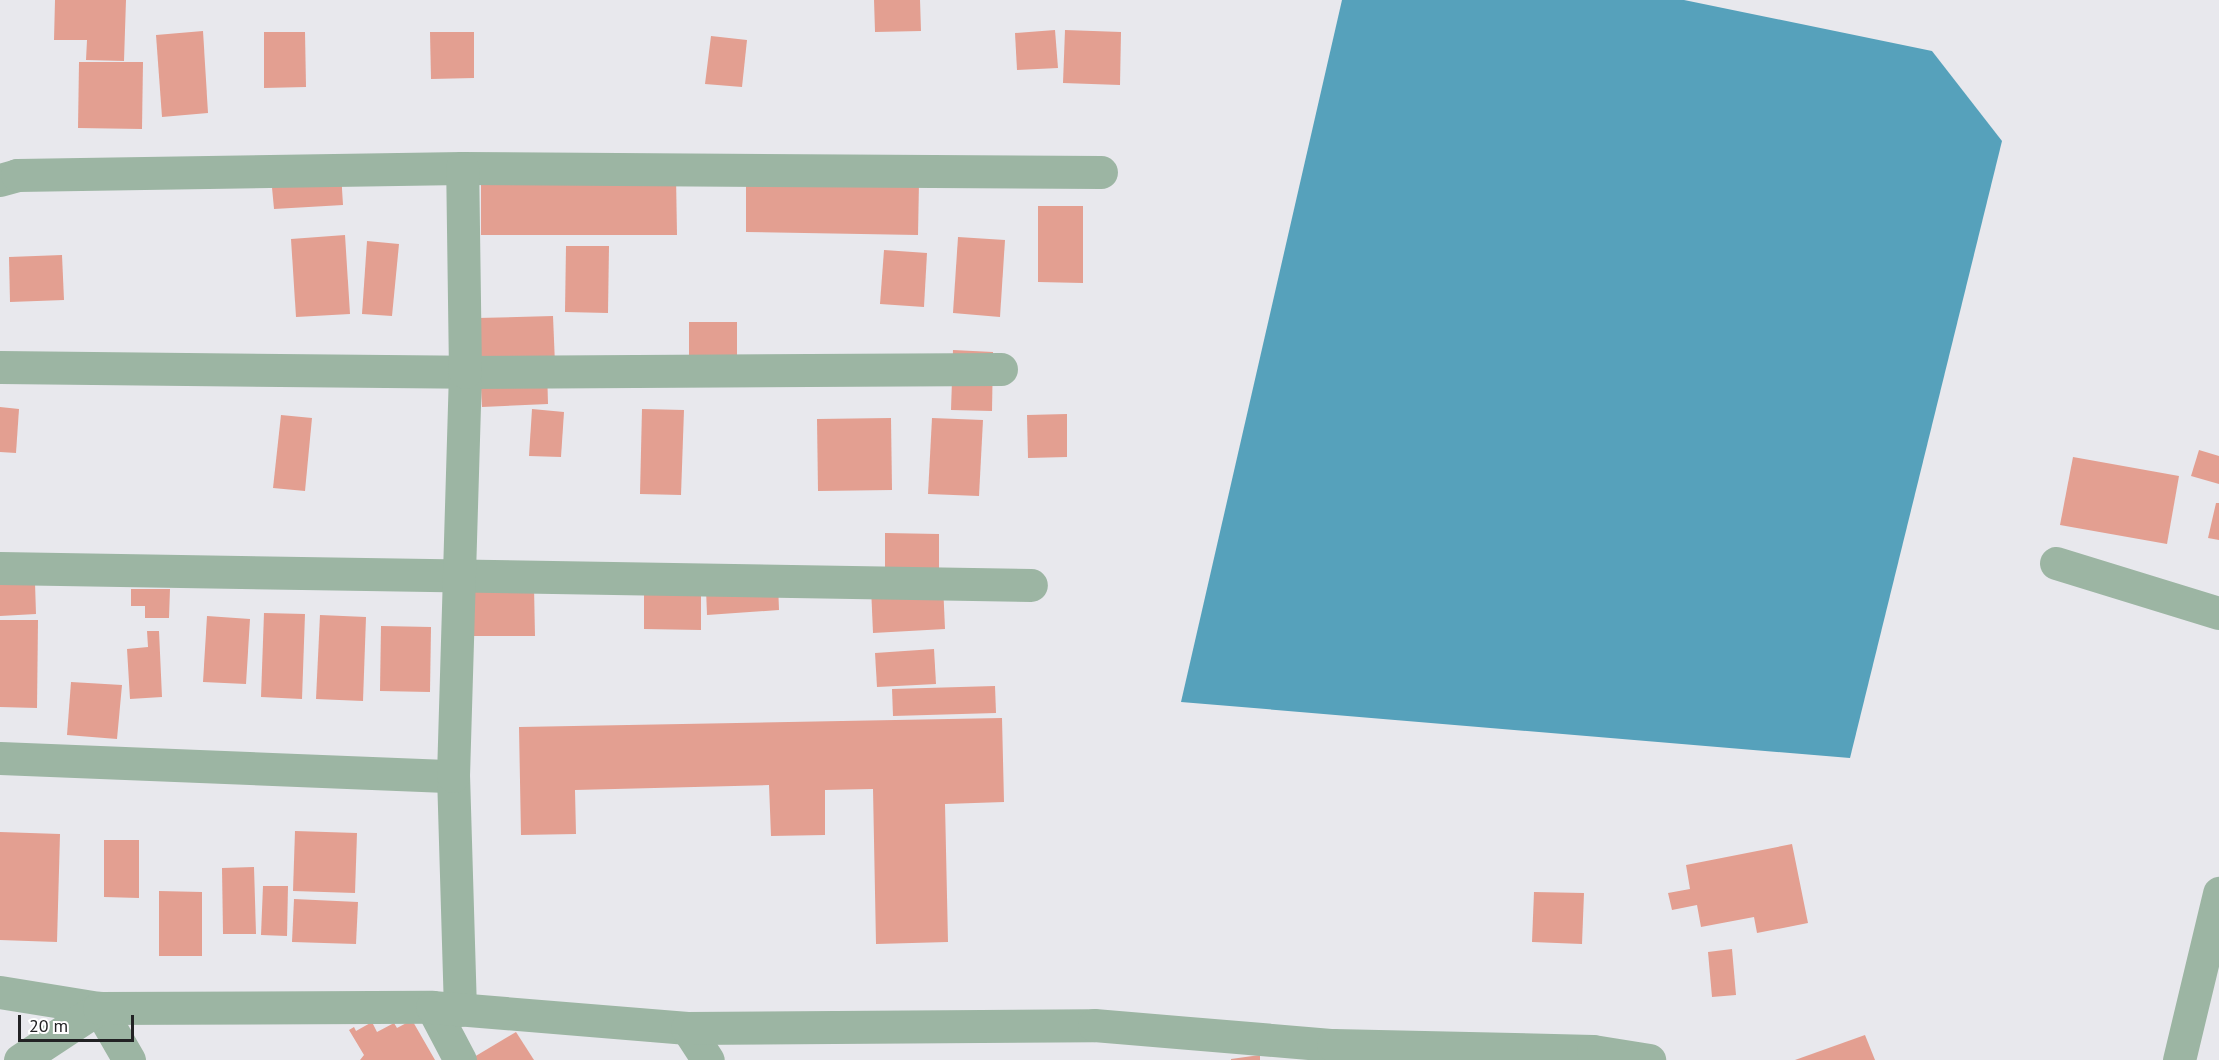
<!DOCTYPE html>
<html>
<head>
<meta charset="utf-8">
<style>
  body { margin:0 }
  #map { position:relative; width:2219px; height:1060px; overflow:hidden; background:#e8e8ed; font-family:"PT Sans",sans-serif }
  div>[style] { position:absolute }
  [style*='--x'] { left:calc(var(--x)*1px); top:calc(var(--y)*1px); width:calc(var(--w)*1px); rotate:calc(var(--a)*1deg) }
  .water>* { inset:0; background:#56a1bb }
  .building>* { inset:0; background:#e39f91 }
  .minor>* { height:33px; margin:-16.5px; padding:0 16.5px; transform-origin:16.5px; border-radius:16.5px; background:#9cb5a3 }
  span { translate:-50% -50%; white-space:nowrap; text-align:center; line-height:1.15; -webkit-text-stroke:5px #fff; paint-order:stroke }
  .scale { position:absolute; left:18px; top:1015px; width:116px; height:27px; box-sizing:border-box; border:3px solid #222224; border-top:0; padding-left:8px; font-size:18px; line-height:21px; white-space:nowrap; color:#222224; -webkit-text-stroke:4px #fff; paint-order:stroke }
</style>
</head>
<body>
<div id="map">
  <div class="water">
    <i style="clip-path:polygon(1342px 0,1684px 0,1932px 51px,2002px 141px,1850px 758px,1181px 702px)"></i>
  </div>
  <div class="building">
    <i style="clip-path:polygon(55px 0,126px 0,124px 61px,86px 60px,87px 40px,54px 40px)"></i>
    <i style="clip-path:polygon(874px 0,920px 0,921px 31px,875px 32px)"></i>
    <i style="clip-path:polygon(1055px 30px,1058px 68px,1017px 70px,1015px 33px)"></i>
    <i style="clip-path:polygon(1065px 30px,1121px 32px,1120px 85px,1063px 83px)"></i>
    <i style="clip-path:polygon(203px 31px,208px 113px,162px 117px,156px 35px)"></i>
    <i style="clip-path:polygon(264px 32px,305px 32px,306px 87px,264px 88px)"></i>
    <i style="clip-path:polygon(430px 32px,474px 32px,474px 78px,431px 79px)"></i>
    <i style="clip-path:polygon(711px 36px,747px 40px,742px 87px,705px 84px)"></i>
    <i style="clip-path:polygon(79px 62px,143px 62px,142px 129px,78px 128px)"></i>
    <i style="clip-path:polygon(341px 172px,343px 205px,274px 209px,271px 177px)"></i>
    <i style="clip-path:polygon(481px 176px,676px 176px,677px 235px,481px 235px)"></i>
    <i style="clip-path:polygon(746px 179px,919px 182px,918px 235px,746px 232px)"></i>
    <i style="clip-path:polygon(1038px 206px,1083px 206px,1083px 283px,1038px 282px)"></i>
    <i style="clip-path:polygon(345px 235px,350px 314px,296px 317px,291px 239px)"></i>
    <i style="clip-path:polygon(958px 237px,1005px 240px,1000px 317px,953px 313px)"></i>
    <i style="clip-path:polygon(367px 241px,399px 244px,392px 316px,362px 314px)"></i>
    <i style="clip-path:polygon(566px 246px,609px 246px,608px 313px,565px 312px)"></i>
    <i style="clip-path:polygon(884px 250px,927px 253px,924px 307px,880px 304px)"></i>
    <i style="clip-path:polygon(62px 255px,64px 300px,10px 302px,9px 257px)"></i>
    <i style="clip-path:polygon(553px 316px,555px 364px,478px 366px,477px 318px)"></i>
    <i style="clip-path:polygon(689px 322px,737px 322px,737px 369px,689px 368px)"></i>
    <i style="clip-path:polygon(953px 350px,993px 352px,992px 411px,951px 410px)"></i>
    <i style="clip-path:polygon(547px 368px,548px 404px,482px 407px,480px 370px)"></i>
    <i style="clip-path:polygon(0 407px,19px 409px,16px 453px,0 452px)"></i>
    <i style="clip-path:polygon(532px 409px,564px 412px,561px 457px,529px 456px)"></i>
    <i style="clip-path:polygon(642px 409px,684px 410px,681px 495px,640px 494px)"></i>
    <i style="clip-path:polygon(1067px 414px,1067px 457px,1028px 458px,1027px 415px)"></i>
    <i style="clip-path:polygon(281px 415px,312px 418px,305px 491px,273px 488px)"></i>
    <i style="clip-path:polygon(891px 418px,892px 490px,818px 491px,817px 419px)"></i>
    <i style="clip-path:polygon(932px 418px,983px 420px,979px 496px,928px 494px)"></i>
    <i style="clip-path:polygon(2199px 450px,2219px 456px,2219px 484px,2191px 476px)"></i>
    <i style="clip-path:polygon(2073px 457px,2179px 476px,2167px 544px,2060px 525px)"></i>
    <i style="clip-path:polygon(2216px 503px,2219px 503px,2219px 540px,2208px 538px)"></i>
    <i style="clip-path:polygon(885px 533px,939px 534px,939px 572px,885px 571px)"></i>
    <i style="clip-path:polygon(35px 583px,36px 614px,0 616px,0 585px)"></i>
    <i style="clip-path:polygon(778px 584px,779px 610px,707px 615px,706px 589px)"></i>
    <i style="clip-path:polygon(943px 584px,945px 629px,873px 633px,871px 587px)"></i>
    <i style="clip-path:polygon(464px 587px,534px 587px,535px 636px,464px 636px)"></i>
    <i style="clip-path:polygon(131px 589px,170px 589px,169px 618px,145px 618px,145px 606px,131px 606px)"></i>
    <i style="clip-path:polygon(644px 589px,701px 589px,701px 630px,644px 629px)"></i>
    <i style="clip-path:polygon(264px 613px,305px 614px,302px 699px,261px 697px)"></i>
    <i style="clip-path:polygon(320px 615px,366px 617px,363px 701px,316px 699px)"></i>
    <i style="clip-path:polygon(207px 616px,250px 619px,246px 684px,203px 682px)"></i>
    <i style="clip-path:polygon(0 620px,38px 620px,37px 708px,0 707px)"></i>
    <i style="clip-path:polygon(381px 626px,431px 627px,430px 692px,380px 691px)"></i>
    <i style="clip-path:polygon(147px 631px,159px 631px,162px 697px,130px 699px,127px 649px,148px 647px)"></i>
    <i style="clip-path:polygon(934px 649px,936px 684px,877px 687px,875px 653px)"></i>
    <i style="clip-path:polygon(71px 682px,122px 685px,117px 739px,67px 735px)"></i>
    <i style="clip-path:polygon(995px 686px,996px 713px,893px 716px,892px 689px)"></i>
    <i style="clip-path:polygon(1002px 718px,1004px 802px,945px 804px,948px 942px,876px 944px,873px 789px,825px 790px,825px 835px,771px 836px,769px 785px,575px 790px,576px 834px,521px 835px,519px 727px)"></i>
    <i style="clip-path:polygon(295px 831px,357px 833px,355px 893px,293px 891px)"></i>
    <i style="clip-path:polygon(0 832px,60px 834px,57px 942px,0 940px)"></i>
    <i style="clip-path:polygon(104px 840px,139px 840px,139px 898px,104px 897px)"></i>
    <i style="clip-path:polygon(1792px 844px,1808px 923px,1757px 933px,1754px 917px,1701px 927px,1697px 905px,1672px 910px,1668px 893px,1690px 889px,1686px 865px)"></i>
    <i style="clip-path:polygon(254px 867px,256px 934px,223px 934px,222px 868px)"></i>
    <i style="clip-path:polygon(263px 886px,288px 886px,287px 936px,261px 935px)"></i>
    <i style="clip-path:polygon(159px 891px,202px 892px,202px 956px,159px 956px)"></i>
    <i style="clip-path:polygon(1534px 892px,1584px 893px,1582px 944px,1532px 942px)"></i>
    <i style="clip-path:polygon(294px 899px,358px 902px,356px 944px,292px 942px)"></i>
    <i style="clip-path:polygon(1732px 949px,1736px 995px,1712px 997px,1708px 952px)"></i>
    <i style="clip-path:polygon(412px 1020px,435px 1060px,360px 1060px,364px 1055px,349px 1030px,354px 1027px,356px 1031px,372px 1022px,377px 1032px,394px 1023px,397px 1028px)"></i>
    <i style="clip-path:polygon(516px 1032px,534px 1060px,469px 1060px)"></i>
    <i style="clip-path:polygon(1865px 1035px,1875px 1060px,1795px 1060px)"></i>
    <i style="clip-path:polygon(1260px 1055px,1260px 1060px,1231px 1060px,1231px 1059px)"></i>
  </div>
  <div class="minor">
    <i style="--x:0;--y:180;--w:18;--a:-16"></i>
    <i style="--x:17;--y:175;--w:445;--a:-0.9"></i>
    <i style="--x:462;--y:168;--w:639;--a:0.36"></i>
    <i style="--x:0;--y:367;--w:465;--a:0.6"></i>
    <i style="--x:465;--y:372;--w:536;--a:-0.32"></i>
    <i style="--x:2056;--y:563;--w:170;--a:17.1"></i>
    <i style="--x:0;--y:568;--w:1031;--a:0.94"></i>
    <i style="--x:0;--y:758;--w:453;--a:2.3"></i>
    <i style="--x:0;--y:992;--w:100;--a:9.2"></i>
    <i style="--x:99;--y:1008;--w:60;--a:60"></i>
    <i style="--x:432;--y:1007;--w:60;--a:62.2"></i>
    <i style="--x:460;--y:1010;--w:234;--a:-91.7"></i>
    <i style="--x:453;--y:776;--w:404;--a:-88.3"></i>
    <i style="--x:465;--y:372;--w:204;--a:-90.8"></i>
    <i style="--x:687;--y:1028;--w:38;--a:57"></i>
    <i style="--x:20;--y:1060;--w:95;--a:-33.4"></i>
    <i style="--x:99;--y:1008;--w:333;--a:-0.2"></i>
    <i style="--x:432;--y:1007;--w:256;--a:4.7"></i>
    <i style="--x:687;--y:1028;--w:407;--a:-0.4"></i>
    <i style="--x:1094;--y:1025;--w:240;--a:4.8"></i>
    <i style="--x:1333;--y:1045;--w:260;--a:1.3"></i>
    <i style="--x:1593;--y:1051;--w:57;--a:9.1"></i>
    <i style="--x:2179;--y:1060;--w:172;--a:-76.5"></i>
  </div>
  <div class="scale">20 m</div>
</div>
</body>
</html>
